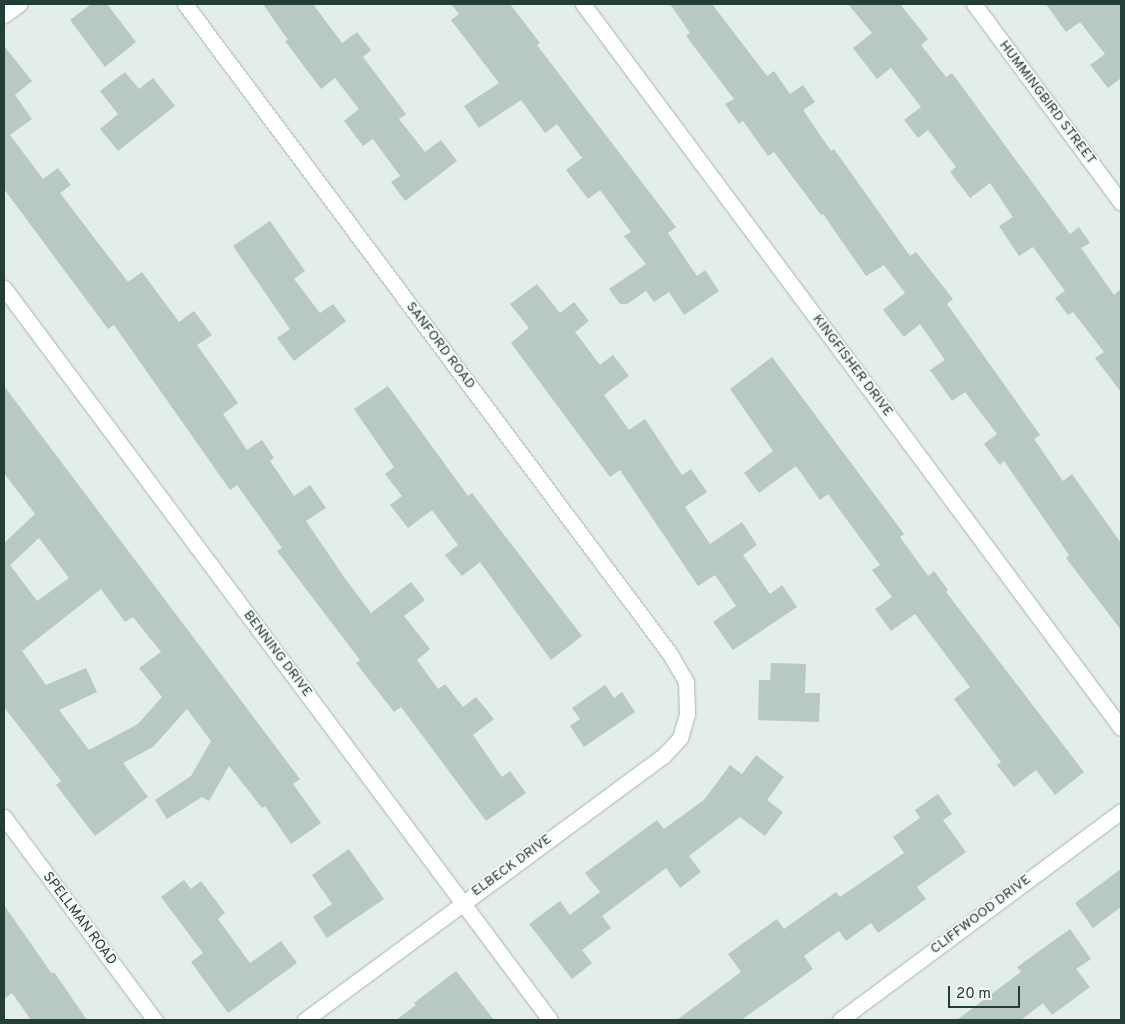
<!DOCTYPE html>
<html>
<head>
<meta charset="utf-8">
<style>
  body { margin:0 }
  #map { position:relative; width:1125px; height:1024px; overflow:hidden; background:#e3ede9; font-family:Overpass,sans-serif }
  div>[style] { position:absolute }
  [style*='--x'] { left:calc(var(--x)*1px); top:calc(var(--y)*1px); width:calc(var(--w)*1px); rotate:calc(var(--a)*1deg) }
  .building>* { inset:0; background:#b8c8c2 }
  .roads { filter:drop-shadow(0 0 1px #a6b5b1) drop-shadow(0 0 1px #a6b5b1) }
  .minor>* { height:15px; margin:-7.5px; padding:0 7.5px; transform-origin:7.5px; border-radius:7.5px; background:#fff }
  .tertiary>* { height:15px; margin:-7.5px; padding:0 7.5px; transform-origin:7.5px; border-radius:7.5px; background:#fff }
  span { translate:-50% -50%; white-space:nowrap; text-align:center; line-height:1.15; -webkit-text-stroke:4px #f4f9f7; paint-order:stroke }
  .street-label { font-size:14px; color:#233e39 }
  .frame { position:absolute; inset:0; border:5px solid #233e39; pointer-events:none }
  .scale { position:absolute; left:948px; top:986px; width:72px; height:22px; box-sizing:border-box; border:2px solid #233e39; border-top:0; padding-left:6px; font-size:15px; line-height:18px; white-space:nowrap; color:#233e39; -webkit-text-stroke:4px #f4f9f7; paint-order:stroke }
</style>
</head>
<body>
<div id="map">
  <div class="building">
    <i style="clip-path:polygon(91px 4px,107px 4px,136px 42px,105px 67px,70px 20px)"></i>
    <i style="clip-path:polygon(263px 4px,313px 4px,342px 43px,357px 32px,371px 50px,363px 57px,406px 114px,399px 119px,425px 152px,441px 140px,457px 161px,405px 201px,391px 182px,400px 176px,373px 139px,363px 146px,344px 121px,359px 109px,335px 78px,321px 89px,285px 41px,288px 40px)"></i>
    <i style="clip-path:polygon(451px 4px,510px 4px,540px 43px,537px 45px,676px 227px,668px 233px,697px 276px,705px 270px,719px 291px,684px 315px,669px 292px,654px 302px,646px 291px,627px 304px,620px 304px,609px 289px,646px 264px,624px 236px,631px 232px,600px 190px,588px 199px,566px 170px,582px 158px,557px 124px,545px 133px,521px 100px,479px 128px,464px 106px,499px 83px,451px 20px,459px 14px)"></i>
    <i style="clip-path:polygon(670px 4px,712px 4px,767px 76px,774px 71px,790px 94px,803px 85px,815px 102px,803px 110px,831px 151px,834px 149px,910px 256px,916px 252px,953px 299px,947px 304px,1040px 435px,1034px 439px,1063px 481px,1072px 474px,1121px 543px,1121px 630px,1066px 558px,1069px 555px,1004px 461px,1000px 465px,984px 444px,997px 434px,965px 392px,952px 401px,930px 370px,945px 360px,920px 324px,904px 337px,883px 310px,905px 293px,884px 265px,866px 276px,823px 214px,821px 215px,774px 152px,768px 156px,743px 121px,739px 124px,725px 104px,734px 99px,686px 36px,690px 33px)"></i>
    <i style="clip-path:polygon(848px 4px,900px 4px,928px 39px,921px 45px,946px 77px,952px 73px,1070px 234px,1079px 227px,1090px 243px,1081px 248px,1114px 295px,1121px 289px,1121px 392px,1095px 358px,1104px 352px,1073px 312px,1068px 315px,1055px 298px,1065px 291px,1033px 247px,1019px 256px,999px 226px,1013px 217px,990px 183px,970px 198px,950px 172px,956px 167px,928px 130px,918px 138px,904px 120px,921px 107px,891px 68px,877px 79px,853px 48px,872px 33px)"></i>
    <i style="clip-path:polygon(1046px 4px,1121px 4px,1121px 78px,1108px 88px,1090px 65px,1105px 54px,1080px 22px,1066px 32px)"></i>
    <i style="clip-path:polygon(4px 46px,32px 81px,15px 95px,32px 119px,10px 135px,43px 179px,58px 168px,71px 185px,60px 193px,128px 282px,142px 272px,179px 322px,194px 311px,212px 335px,197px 345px,238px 403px,223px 414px,247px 450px,262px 440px,274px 458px,270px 461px,294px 496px,310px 485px,326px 508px,306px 521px,344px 577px,371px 613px,411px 582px,425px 600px,404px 616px,430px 649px,417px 660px,438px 689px,445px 684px,463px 707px,476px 697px,494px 719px,473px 735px,502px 777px,510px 771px,526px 793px,486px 821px,401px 707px,394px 712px,356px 663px,360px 660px,277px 551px,282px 548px,237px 485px,230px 490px,114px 325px,108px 329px,4px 189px)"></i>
    <i style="clip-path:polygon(125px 72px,139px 89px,153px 78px,175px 106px,118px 151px,100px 129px,118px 114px,100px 91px)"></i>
    <i style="clip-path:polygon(270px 221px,305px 271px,294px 279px,320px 313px,333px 304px,346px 321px,294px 361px,277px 338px,290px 329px,233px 246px)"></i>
    <i style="clip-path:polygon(537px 284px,560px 313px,574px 302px,589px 321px,575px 332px,600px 365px,613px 355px,629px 376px,604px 395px,629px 430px,645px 419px,682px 475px,691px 469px,707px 492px,685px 507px,710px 544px,742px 522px,757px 545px,743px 555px,770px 594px,782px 585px,797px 607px,733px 650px,713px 622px,736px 606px,715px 575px,698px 586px,620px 470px,610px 477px,511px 343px,529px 328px,510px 304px)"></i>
    <i style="clip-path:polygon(772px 357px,904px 534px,900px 537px,928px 576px,934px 571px,948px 590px,946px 592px,1084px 772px,1055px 795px,1036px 770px,1014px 787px,997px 765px,1001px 762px,954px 699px,970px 687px,915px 614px,891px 631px,875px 609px,892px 597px,872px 570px,880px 565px,828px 494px,820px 500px,796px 466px,759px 493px,744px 473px,773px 451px,730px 389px)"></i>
    <i style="clip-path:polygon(evenodd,4px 386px,300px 779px,293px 784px,321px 823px,291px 844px,265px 806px,262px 808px,229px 766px,209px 801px,202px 797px,167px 819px,155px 800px,191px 776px,211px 741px,187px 709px,153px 747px,123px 763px,148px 797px,95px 836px,56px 785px,61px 781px,4px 707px,4px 543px,35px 514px,4px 473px,4px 386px,39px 538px,69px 578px,37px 601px,10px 565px,39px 538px,4px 386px,101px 589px,125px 622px,133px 617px,161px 652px,139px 668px,162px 697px,138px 724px,89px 750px,59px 710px,97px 692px,86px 668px,46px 685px,22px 651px,101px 589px)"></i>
    <i style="clip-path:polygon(388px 386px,468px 496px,472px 493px,582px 636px,551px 660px,480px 562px,462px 576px,445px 555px,458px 545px,432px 510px,408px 528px,390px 505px,402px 496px,385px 474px,394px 467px,354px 409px)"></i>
    <i style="clip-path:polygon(771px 663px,806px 664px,805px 693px,820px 693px,819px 722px,758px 720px,759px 680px,770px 680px)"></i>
    <i style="clip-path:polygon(605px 685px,614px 698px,622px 692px,635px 712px,584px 747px,570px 726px,580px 719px,572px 708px)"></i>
    <i style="clip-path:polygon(756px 755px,784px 777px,767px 800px,783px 812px,765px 836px,740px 817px,689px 856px,701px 872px,680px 888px,666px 868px,602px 916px,611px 928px,582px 950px,592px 963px,572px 979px,529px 924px,560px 901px,570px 915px,600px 892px,585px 873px,657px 820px,664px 829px,704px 800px,730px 765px,742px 774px)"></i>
    <i style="clip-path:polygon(938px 794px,952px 814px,943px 820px,966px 852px,917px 887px,926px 899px,878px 933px,871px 923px,846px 941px,839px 931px,804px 956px,813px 969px,741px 1020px,677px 1020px,741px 972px,728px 954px,777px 919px,784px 929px,836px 892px,840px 897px,904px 853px,893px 837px,920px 818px,915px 810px)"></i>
    <i style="clip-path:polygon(349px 849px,384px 899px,327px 938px,313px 917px,332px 904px,312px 875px)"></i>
    <i style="clip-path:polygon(1121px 869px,1121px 907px,1093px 928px,1075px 903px)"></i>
    <i style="clip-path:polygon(184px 880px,191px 889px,201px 881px,225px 913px,218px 919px,250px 963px,281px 941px,297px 963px,228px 1013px,191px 962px,203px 953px,161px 897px)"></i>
    <i style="clip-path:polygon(4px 905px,52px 974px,54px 972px,87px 1020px,31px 1020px,12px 993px,4px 999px)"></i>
    <i style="clip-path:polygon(1070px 929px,1091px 959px,1076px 969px,1090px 987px,1052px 1015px,1043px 1003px,1021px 1020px,957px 1020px,1021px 972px,1017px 967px)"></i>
    <i style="clip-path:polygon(456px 971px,494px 1020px,396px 1020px,416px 1005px,414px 1003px)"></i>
  </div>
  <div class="roads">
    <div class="minor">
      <i style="--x:185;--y:4;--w:811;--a:53.27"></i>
      <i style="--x:670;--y:654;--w:32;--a:60"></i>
      <i style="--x:686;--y:682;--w:32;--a:88"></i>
      <i style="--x:687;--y:714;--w:25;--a:106"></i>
      <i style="--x:680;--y:738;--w:25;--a:133"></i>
      <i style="--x:663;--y:756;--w:445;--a:143.6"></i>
      <i style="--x:583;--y:4;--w:902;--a:53.38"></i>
      <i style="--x:974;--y:4;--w:247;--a:53.5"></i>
      <i style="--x:4;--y:15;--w:19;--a:-36"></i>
      <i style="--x:4;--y:288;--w:913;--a:53.28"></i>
      <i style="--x:4;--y:817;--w:253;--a:53.4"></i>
    </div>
    <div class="tertiary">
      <i style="--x:840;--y:1020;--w:350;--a:-36.6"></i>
    </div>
  </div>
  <div class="street-label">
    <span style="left:1047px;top:103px;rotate:53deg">HUMMINGBIRD STREET</span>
    <span style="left:440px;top:346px;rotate:53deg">SANFORD ROAD</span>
    <span style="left:852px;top:366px;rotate:53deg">KINGFISHER DRIVE</span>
    <span style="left:277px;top:654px;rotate:53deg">BENNING DRIVE</span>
    <span style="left:512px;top:866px;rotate:-36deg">ELBECK DRIVE</span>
    <span style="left:981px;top:915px;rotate:-37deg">CLIFFWOOD DRIVE</span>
    <span style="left:79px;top:919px;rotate:53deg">SPELLMAN ROAD</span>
  </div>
  <div class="frame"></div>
  <div class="scale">20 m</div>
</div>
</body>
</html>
